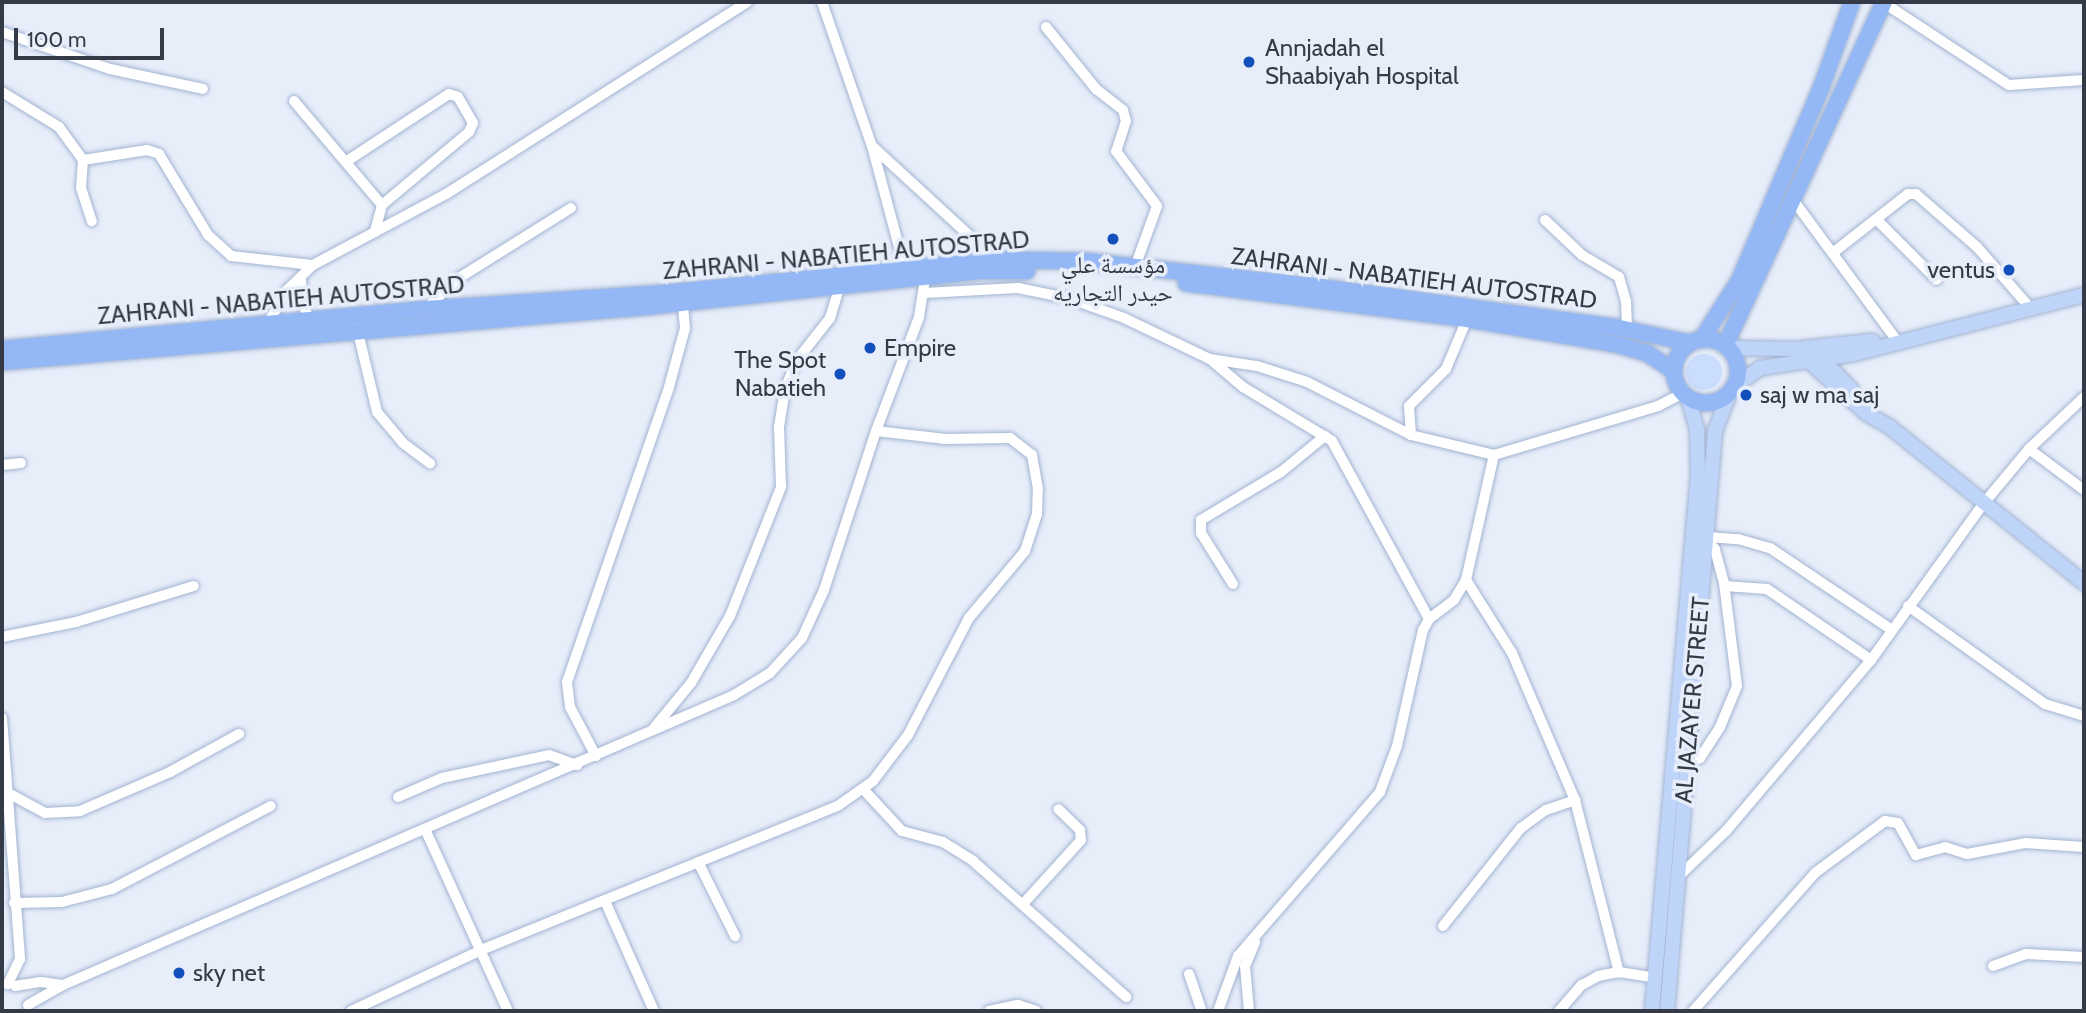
<!DOCTYPE html>
<html>
<head>
<meta charset="utf-8">
<style>
  body { margin:0 }
  #map { position:relative; width:2086px; height:1013px; overflow:hidden; background:#e7eefa; font-family:Cabin,"Noto Naskh Arabic",sans-serif }
  div>[style] { position:absolute }
  [style*='--x'] { left:calc(var(--x)*1px); top:calc(var(--y)*1px); width:calc(var(--w)*1px); rotate:calc(var(--a)*1deg) }
  .green>* { inset:0; background:#cbddfc }
  .round { border-radius:50% }
  .roads { filter:drop-shadow(0 0 2px #a3b4d2) drop-shadow(0 0 2px #a3b4d2) }
  .minor>* { height:10px; margin:-5px; padding:0 5px; transform-origin:5px; border-radius:5px; background:#fff }
  .major>* { height:14px; margin:-7px; padding:0 7px; transform-origin:7px; border-radius:7px; background:#bfd4f9 }
  .highway>* { height:16px; margin:-8px; padding:0 8px; transform-origin:8px; border-radius:8px; background:#94b8f5 }
  .highway>.ring { margin:-8px; padding:0; box-sizing:content-box; background:none; border:16px solid #94b8f5; border-radius:50% }
  .dots>* { width:19px; height:19px; translate:-50% -50%; box-sizing:border-box; border:4px solid #e7eefa; border-radius:50% }
  span { translate:-50% -50%; white-space:nowrap; text-align:center; line-height:1.15; -webkit-text-stroke:7px #e7eefa; paint-order:stroke }
  .poi-label { font-size:24px; color:#343b47 }
  .left { translate:0 -50%; text-align:left }
  .right { translate:-100% -50%; text-align:right }
  .street-label { font-size:24px; color:#343b47 }
  .frame { position:absolute; inset:0; border:4px solid #343b47; pointer-events:none }
  .scale { position:absolute; left:14px; top:28px; width:150px; height:32px; box-sizing:border-box; border:4px solid #343b47; border-top:0; padding-left:9px; font-size:21px; line-height:24px; white-space:nowrap; color:#343b47; -webkit-text-stroke:5px #e7eefa; paint-order:stroke }
</style>
</head>
<body>
<div id="map">
  <div class="green">
    <i class="round" style="left:1686px;top:354px;width:36px;height:36px"></i>
  </div>
  <div class="roads">
    <div class="minor">
      <i style="--x:822;--y:2;--w:152;--a:70.9"></i>
      <i style="--x:872;--y:146;--w:127;--a:75"></i>
      <i style="--x:1884;--y:3;--w:149;--a:33.3"></i>
      <i style="--x:2009;--y:85;--w:75;--a:-3.8"></i>
      <i style="--x:1046;--y:27;--w:80;--a:51.1"></i>
      <i style="--x:1096;--y:89;--w:34;--a:38"></i>
      <i style="--x:1123;--y:110;--w:11;--a:75"></i>
      <i style="--x:1126;--y:121;--w:32;--a:108"></i>
      <i style="--x:1116;--y:151;--w:69;--a:53.3"></i>
      <i style="--x:1157;--y:206;--w:65;--a:109.8"></i>
      <i style="--x:2;--y:32;--w:114;--a:18.9"></i>
      <i style="--x:110;--y:69;--w:95;--a:12.1"></i>
      <i style="--x:2;--y:92;--w:67;--a:31.6"></i>
      <i style="--x:59;--y:127;--w:41;--a:54"></i>
      <i style="--x:83;--y:160;--w:65;--a:-8.9"></i>
      <i style="--x:147;--y:150;--w:13;--a:18"></i>
      <i style="--x:159;--y:154;--w:95;--a:58.8"></i>
      <i style="--x:208;--y:235;--w:31;--a:42"></i>
      <i style="--x:231;--y:256;--w:82;--a:6.3"></i>
      <i style="--x:294;--y:101;--w:136;--a:49.8"></i>
      <i style="--x:872;--y:146;--w:168;--a:42.6"></i>
      <i style="--x:83;--y:160;--w:28;--a:94"></i>
      <i style="--x:81;--y:188;--w:35;--a:72"></i>
      <i style="--x:347;--y:161;--w:122;--a:-33.3"></i>
      <i style="--x:449;--y:94;--w:9;--a:18"></i>
      <i style="--x:458;--y:97;--w:30;--a:60"></i>
      <i style="--x:473;--y:123;--w:10;--a:114"></i>
      <i style="--x:469;--y:132;--w:114;--a:140"></i>
      <i style="--x:382;--y:205;--w:28;--a:105"></i>
      <i style="--x:1791;--y:197;--w:180;--a:53.6"></i>
      <i style="--x:1545;--y:220;--w:51;--a:43.4"></i>
      <i style="--x:1582;--y:255;--w:43;--a:30.7"></i>
      <i style="--x:1619;--y:277;--w:25;--a:74"></i>
      <i style="--x:1626;--y:301;--w:29;--a:88"></i>
      <i style="--x:1878;--y:221;--w:83;--a:45"></i>
      <i style="--x:1834;--y:252;--w:94;--a:-38.1"></i>
      <i style="--x:1908;--y:194;--w:8;--a:0"></i>
      <i style="--x:1916;--y:194;--w:81;--a:41"></i>
      <i style="--x:1977;--y:247;--w:82;--a:48.9"></i>
      <i style="--x:301;--y:277;--w:27;--a:88"></i>
      <i style="--x:302;--y:304;--w:19;--a:62"></i>
      <i style="--x:925;--y:293;--w:93;--a:-3.1"></i>
      <i style="--x:1018;--y:288;--w:54;--a:11.7"></i>
      <i style="--x:1071;--y:299;--w:56;--a:19.7"></i>
      <i style="--x:1124;--y:318;--w:95;--a:25.5"></i>
      <i style="--x:1210;--y:359;--w:48;--a:8.5"></i>
      <i style="--x:1257;--y:366;--w:52;--a:17.7"></i>
      <i style="--x:1307;--y:382;--w:117;--a:27"></i>
      <i style="--x:1411;--y:435;--w:85;--a:13.5"></i>
      <i style="--x:1494;--y:455;--w:171;--a:-16.6"></i>
      <i style="--x:1658;--y:406;--w:28;--a:-27"></i>
      <i style="--x:425;--y:309;--w:46;--a:-42.4"></i>
      <i style="--x:459;--y:278;--w:132;--a:-32"></i>
      <i style="--x:267;--y:325;--w:40;--a:-60.3"></i>
      <i style="--x:287;--y:290;--w:36;--a:-44"></i>
      <i style="--x:313;--y:265;--w:151;--a:-28.1"></i>
      <i style="--x:446;--y:194;--w:357;--a:-32.5"></i>
      <i style="--x:357;--y:328;--w:86;--a:76.6"></i>
      <i style="--x:377;--y:412;--w:40;--a:50"></i>
      <i style="--x:403;--y:443;--w:34;--a:37"></i>
      <i style="--x:1210;--y:359;--w:43;--a:40.3"></i>
      <i style="--x:1243;--y:387;--w:104;--a:31.2"></i>
      <i style="--x:1332;--y:441;--w:203;--a:61.4"></i>
      <i style="--x:1411;--y:435;--w:29;--a:-94"></i>
      <i style="--x:1409;--y:406;--w:52;--a:-45"></i>
      <i style="--x:1446;--y:369;--w:54;--a:-67.2"></i>
      <i style="--x:2029;--y:449;--w:69;--a:36.7"></i>
      <i style="--x:2;--y:465;--w:19;--a:-6"></i>
      <i style="--x:1707;--y:537;--w:31;--a:4"></i>
      <i style="--x:1738;--y:539;--w:33;--a:16"></i>
      <i style="--x:1770;--y:548;--w:147;--a:33.9"></i>
      <i style="--x:1466;--y:580;--w:86;--a:57.8"></i>
      <i style="--x:1512;--y:653;--w:160;--a:66.8"></i>
      <i style="--x:1575;--y:800;--w:178;--a:75.7"></i>
      <i style="--x:1233;--y:584;--w:60;--a:-122.1"></i>
      <i style="--x:1201;--y:533;--w:13;--a:-90"></i>
      <i style="--x:1201;--y:520;--w:93;--a:-31"></i>
      <i style="--x:1281;--y:472;--w:57;--a:-39.3"></i>
      <i style="--x:1725;--y:586;--w:42;--a:4.1"></i>
      <i style="--x:1767;--y:589;--w:126;--a:34.3"></i>
      <i style="--x:1908;--y:606;--w:168;--a:35.6"></i>
      <i style="--x:2045;--y:704;--w:41;--a:17.1"></i>
      <i style="--x:2;--y:637;--w:76;--a:-11.5"></i>
      <i style="--x:76;--y:622;--w:123;--a:-17"></i>
      <i style="--x:2;--y:718;--w:242;--a:85.7"></i>
      <i style="--x:20;--y:959;--w:28;--a:116"></i>
      <i style="--x:654;--y:728;--w:58;--a:-50.6"></i>
      <i style="--x:691;--y:683;--w:78;--a:-59.8"></i>
      <i style="--x:730;--y:616;--w:139;--a:-68.4"></i>
      <i style="--x:781;--y:487;--w:60;--a:-91.9"></i>
      <i style="--x:779;--y:427;--w:38;--a:-81"></i>
      <i style="--x:785;--y:389;--w:31;--a:-68"></i>
      <i style="--x:797;--y:360;--w:53;--a:-51.8"></i>
      <i style="--x:830;--y:318;--w:31;--a:-73"></i>
      <i style="--x:596;--y:756;--w:55;--a:-118"></i>
      <i style="--x:570;--y:707;--w:25;--a:-97"></i>
      <i style="--x:567;--y:682;--w:312;--a:-70.9"></i>
      <i style="--x:669;--y:387;--w:61;--a:-74.8"></i>
      <i style="--x:685;--y:328;--w:25;--a:-95"></i>
      <i style="--x:1686;--y:765;--w:16;--a:-27"></i>
      <i style="--x:1700;--y:758;--w:37;--a:-57"></i>
      <i style="--x:1720;--y:727;--w:44;--a:-67.5"></i>
      <i style="--x:1737;--y:686;--w:104;--a:-97.2"></i>
      <i style="--x:1724;--y:583;--w:35;--a:-105"></i>
      <i style="--x:1715;--y:549;--w:12;--a:-132"></i>
      <i style="--x:864;--y:790;--w:56;--a:47.2"></i>
      <i style="--x:902;--y:831;--w:42;--a:15"></i>
      <i style="--x:943;--y:842;--w:36;--a:32"></i>
      <i style="--x:973;--y:861;--w:205;--a:41.6"></i>
      <i style="--x:8;--y:793;--w:42;--a:28.4"></i>
      <i style="--x:45;--y:813;--w:35;--a:-3"></i>
      <i style="--x:80;--y:811;--w:98;--a:-23.4"></i>
      <i style="--x:170;--y:772;--w:79;--a:-28.8"></i>
      <i style="--x:398;--y:797;--w:48;--a:-23.4"></i>
      <i style="--x:442;--y:778;--w:109;--a:-12.1"></i>
      <i style="--x:549;--y:755;--w:30;--a:20"></i>
      <i style="--x:425;--y:829;--w:200;--a:65.5"></i>
      <i style="--x:698;--y:862;--w:83;--a:63.4"></i>
      <i style="--x:1677;--y:878;--w:68;--a:-43.8"></i>
      <i style="--x:1726;--y:831;--w:224;--a:-49.7"></i>
      <i style="--x:1871;--y:660;--w:193;--a:-54.3"></i>
      <i style="--x:1984;--y:503;--w:70;--a:-50.2"></i>
      <i style="--x:2029;--y:449;--w:76;--a:-43.4"></i>
      <i style="--x:605;--y:901;--w:120;--a:66"></i>
      <i style="--x:14;--y:903;--w:48;--a:-1.2"></i>
      <i style="--x:62;--y:902;--w:52;--a:-14.6"></i>
      <i style="--x:112;--y:889;--w:179;--a:-27.6"></i>
      <i style="--x:1023;--y:904;--w:86;--a:-47.8"></i>
      <i style="--x:1081;--y:840;--w:10;--a:-96"></i>
      <i style="--x:1080;--y:830;--w:30;--a:-136"></i>
      <i style="--x:1443;--y:926;--w:125;--a:-51.5"></i>
      <i style="--x:1521;--y:828;--w:31;--a:-36"></i>
      <i style="--x:1546;--y:810;--w:31;--a:-19"></i>
      <i style="--x:1993;--y:966;--w:35;--a:-20"></i>
      <i style="--x:2026;--y:954;--w:58;--a:3"></i>
      <i style="--x:1189;--y:974;--w:39;--a:71"></i>
      <i style="--x:15;--y:986;--w:26;--a:-9"></i>
      <i style="--x:41;--y:982;--w:22;--a:8"></i>
      <i style="--x:28;--y:1005;--w:40;--a:-29.7"></i>
      <i style="--x:63;--y:985;--w:731;--a:-23.37"></i>
      <i style="--x:734;--y:695;--w:42;--a:-31.4"></i>
      <i style="--x:770;--y:673;--w:47;--a:-47.6"></i>
      <i style="--x:802;--y:638;--w:53;--a:-65.4"></i>
      <i style="--x:824;--y:590;--w:167;--a:-71.9"></i>
      <i style="--x:876;--y:431;--w:122;--a:-69.3"></i>
      <i style="--x:919;--y:317;--w:38;--a:-81"></i>
      <i style="--x:351;--y:1011;--w:144;--a:-25.1"></i>
      <i style="--x:481;--y:950;--w:386;--a:-22"></i>
      <i style="--x:839;--y:805;--w:42;--a:-35.2"></i>
      <i style="--x:873;--y:781;--w:58;--a:-52.7"></i>
      <i style="--x:908;--y:735;--w:132;--a:-62.5"></i>
      <i style="--x:969;--y:618;--w:87;--a:-50.1"></i>
      <i style="--x:1025;--y:551;--w:39;--a:-72"></i>
      <i style="--x:1037;--y:514;--w:25;--a:-88"></i>
      <i style="--x:1038;--y:489;--w:35;--a:-100"></i>
      <i style="--x:1032;--y:455;--w:28;--a:-142"></i>
      <i style="--x:1010;--y:438;--w:65;--a:179.1"></i>
      <i style="--x:945;--y:439;--w:69;--a:-173.4"></i>
      <i style="--x:989;--y:1011;--w:30;--a:-12"></i>
      <i style="--x:1018;--y:1005;--w:19;--a:18"></i>
      <i style="--x:1218;--y:1011;--w:59;--a:-70"></i>
      <i style="--x:1238;--y:956;--w:217;--a:-49.1"></i>
      <i style="--x:1380;--y:792;--w:49;--a:-69.7"></i>
      <i style="--x:1397;--y:746;--w:119;--a:-77.4"></i>
      <i style="--x:1423;--y:630;--w:13;--a:-61"></i>
      <i style="--x:1429;--y:619;--w:31;--a:-37"></i>
      <i style="--x:1454;--y:600;--w:23;--a:-59"></i>
      <i style="--x:1466;--y:580;--w:128;--a:-77.4"></i>
      <i style="--x:1249;--y:1011;--w:45;--a:-95.1"></i>
      <i style="--x:1245;--y:966;--w:26;--a:-67"></i>
      <i style="--x:1559;--y:1011;--w:35;--a:-49"></i>
      <i style="--x:1582;--y:985;--w:18;--a:-29"></i>
      <i style="--x:1598;--y:976;--w:21;--a:-11"></i>
      <i style="--x:1619;--y:972;--w:36;--a:9"></i>
      <i style="--x:1693;--y:1011;--w:184;--a:-48.5"></i>
      <i style="--x:1815;--y:873;--w:87;--a:-36.6"></i>
      <i style="--x:1885;--y:821;--w:13;--a:9"></i>
      <i style="--x:1898;--y:823;--w:37;--a:61"></i>
      <i style="--x:1916;--y:855;--w:30;--a:-15"></i>
      <i style="--x:1945;--y:847;--w:23;--a:18"></i>
      <i style="--x:1967;--y:854;--w:59;--a:-10.7"></i>
      <i style="--x:2025;--y:843;--w:59;--a:3.9"></i>
    </div>
    <div class="major">
      <i style="--x:1727;--y:348;--w:69;--a:0.8"></i>
      <i style="--x:1796;--y:349;--w:77;--a:-5.9"></i>
      <i style="--x:1796;--y:349;--w:96;--a:42.5"></i>
      <i style="--x:1867;--y:414;--w:26;--a:29"></i>
      <i style="--x:1890;--y:427;--w:249;--a:38.8"></i>
      <i style="--x:1817;--y:354;--w:50;--a:45.8"></i>
      <i style="--x:1734;--y:387;--w:32;--a:-36"></i>
      <i style="--x:1760;--y:368;--w:95;--a:-8.5"></i>
      <i style="--x:1854;--y:354;--w:237;--a:-14.4"></i>
      <i style="--x:1652;--y:1011;--w:538;--a:-85.09"></i>
      <i style="--x:1698;--y:475;--w:46;--a:-91.2"></i>
      <i style="--x:1697;--y:429;--w:32;--a:-106"></i>
      <i style="--x:1667;--y:1011;--w:582;--a:-85.27"></i>
      <i style="--x:1715;--y:431;--w:42;--a:-69"></i>
    </div>
    <div class="highway">
      <i style="--x:1186;--y:283;--w:283;--a:7.3"></i>
      <i style="--x:1467;--y:319;--w:150;--a:9.6"></i>
      <i style="--x:1615;--y:344;--w:33;--a:16"></i>
      <i style="--x:1647;--y:353;--w:32;--a:34"></i>
      <i class="ring" style="left:1674px;top:339px;width:48px;height:48px"></i>
      <i style="--x:1701;--y:340;--w:70;--a:-57.2"></i>
      <i style="--x:1739;--y:281;--w:210;--a:-67"></i>
      <i style="--x:1821;--y:88;--w:91;--a:-70.2"></i>
      <i style="--x:1725;--y:346;--w:379;--a:-65.2"></i>
      <i style="--x:2;--y:349;--w:425;--a:-5.4"></i>
      <i style="--x:425;--y:309;--w:241;--a:-3.8"></i>
      <i style="--x:665;--y:293;--w:333;--a:-5.7"></i>
      <i style="--x:996;--y:260;--w:88;--a:0.7"></i>
      <i style="--x:1084;--y:261;--w:236;--a:6.3"></i>
      <i style="--x:1319;--y:287;--w:299;--a:7.7"></i>
      <i style="--x:1615;--y:327;--w:77;--a:12"></i>
      <i style="--x:2;--y:362;--w:644;--a:-4.9"></i>
      <i style="--x:644;--y:307;--w:340;--a:-6.1"></i>
      <i style="--x:982;--y:271;--w:45;--a:0"></i>
    </div>
  </div>
  <div class="dots">
    <i style="left:1249px;top:62px;background:#134fbb"></i>
    <i style="left:1113px;top:239px;background:#134fbb"></i>
    <i style="left:2009px;top:270px;background:#134fbb"></i>
    <i style="left:870px;top:348px;background:#134fbb"></i>
    <i style="left:840px;top:374px;background:#134fbb"></i>
    <i style="left:1746px;top:395px;background:#134fbb"></i>
    <i style="left:179px;top:973px;background:#134fbb"></i>
  </div>
  <div class="poi-label">
    <span class="left" style="left:1265px;top:62px">Annjadah el<br>Shaabiyah Hospital</span>
    <span style="left:1113px;top:279px">مؤسسة علي<br>حيدر التجاريه</span>
    <span class="right" style="left:1995px;top:270px">ventus</span>
    <span class="left" style="left:884px;top:348px">Empire</span>
    <span class="right" style="left:826px;top:374px">The Spot<br>Nabatieh</span>
    <span class="left" style="left:1760px;top:395px">saj w ma saj</span>
    <span class="left" style="left:193px;top:973px">sky net</span>
  </div>
  <div class="street-label">
    <span style="left:846px;top:255px;rotate:-5deg">ZAHRANI - NABATIEH AUTOSTRAD</span>
    <span style="left:1414px;top:278px;rotate:7deg">ZAHRANI - NABATIEH AUTOSTRAD</span>
    <span style="left:281px;top:300px;rotate:-5deg">ZAHRANI - NABATIEH AUTOSTRAD</span>
    <span style="left:1692px;top:700px;rotate:-85deg">AL JAZAYER STREET</span>
  </div>
  <div class="frame"></div>
  <div class="scale">100 m</div>
</div>
</body>
</html>
